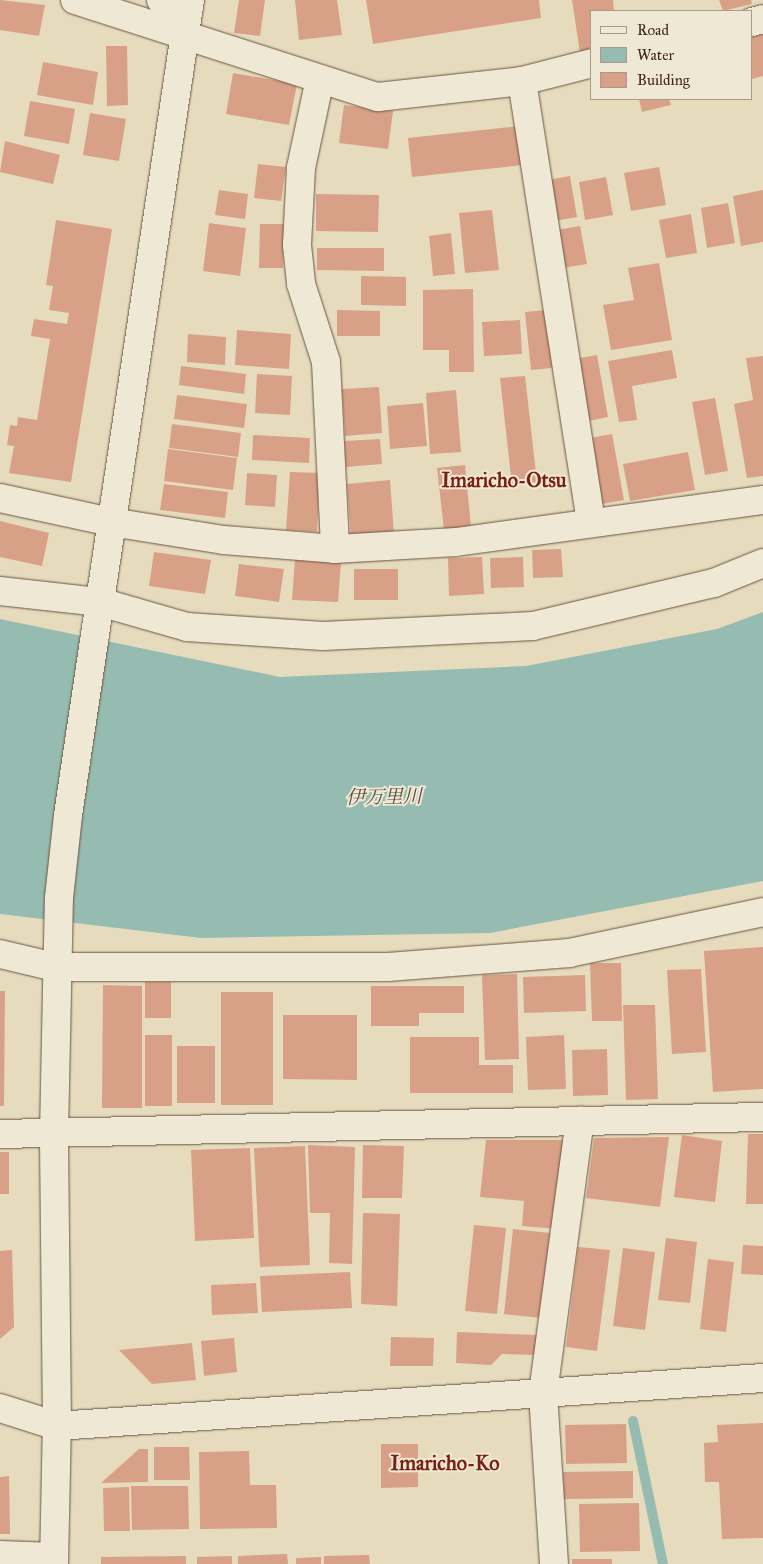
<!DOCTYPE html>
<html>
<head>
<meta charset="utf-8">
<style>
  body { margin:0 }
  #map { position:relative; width:763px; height:1564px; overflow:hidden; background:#e6dcbd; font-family:"IM FELL Great Primer","Noto Serif JP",serif }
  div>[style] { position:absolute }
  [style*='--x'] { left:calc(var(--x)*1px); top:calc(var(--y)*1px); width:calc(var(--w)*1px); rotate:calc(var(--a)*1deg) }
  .water>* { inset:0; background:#96bcb1 }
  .stream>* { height:10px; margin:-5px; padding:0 5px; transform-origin:5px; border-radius:5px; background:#96bcb1 }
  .building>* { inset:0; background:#d8a187 }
  .roads { filter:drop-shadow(0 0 1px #6a5440) drop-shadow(0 0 1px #6a5440) }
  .street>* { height:28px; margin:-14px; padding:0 14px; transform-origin:14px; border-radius:14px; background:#efe8d4 }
  .secondary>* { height:28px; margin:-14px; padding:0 14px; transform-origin:14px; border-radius:14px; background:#efe8d4 }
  span { translate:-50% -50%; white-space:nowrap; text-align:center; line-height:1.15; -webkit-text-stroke:4px #efe8d4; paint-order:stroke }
  .water-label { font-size:19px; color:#564c3d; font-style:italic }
  .quarter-label { font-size:20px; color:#7a1f14; font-weight:700 }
  .legend { position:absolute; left:590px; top:10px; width:162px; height:90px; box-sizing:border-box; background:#efe8d4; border:1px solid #a99b88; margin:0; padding:6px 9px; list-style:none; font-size:15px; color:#402716 }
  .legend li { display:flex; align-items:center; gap:10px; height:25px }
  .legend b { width:25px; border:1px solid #a99b88 }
</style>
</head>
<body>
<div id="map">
  <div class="water">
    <i style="clip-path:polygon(763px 612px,763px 881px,490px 933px,201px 938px,0 914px,0 619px,280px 677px,526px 666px,717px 629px)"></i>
  </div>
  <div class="stream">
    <i style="--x:633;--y:1421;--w:146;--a:78.2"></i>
  </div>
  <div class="building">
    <i style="clip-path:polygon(0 0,45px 5px,39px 36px,0 30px)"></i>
    <i style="clip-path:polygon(239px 0,265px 0,260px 36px,234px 33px)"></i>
    <i style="clip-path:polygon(295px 0,337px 0,342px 35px,299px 40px)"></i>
    <i style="clip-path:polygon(366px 0,539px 0,541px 18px,373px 44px)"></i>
    <i style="clip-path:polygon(572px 0,613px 0,614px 11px,592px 11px,592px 51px,580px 53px)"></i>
    <i style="clip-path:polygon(719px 0,751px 0,752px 4px,723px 11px)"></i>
    <i style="clip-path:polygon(763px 34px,763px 76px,752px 79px,752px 37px)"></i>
    <i style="clip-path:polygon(106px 46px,127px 46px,128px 105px,107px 106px)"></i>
    <i style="clip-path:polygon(43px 62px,98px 72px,93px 105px,37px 95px)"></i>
    <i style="clip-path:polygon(233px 73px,297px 84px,289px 125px,226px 114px)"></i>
    <i style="clip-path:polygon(639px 99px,669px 99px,671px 105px,642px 112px)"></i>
    <i style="clip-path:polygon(30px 101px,75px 109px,69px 144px,24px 136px)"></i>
    <i style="clip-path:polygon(344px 105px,393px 111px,388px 149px,339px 143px)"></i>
    <i style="clip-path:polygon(90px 113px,126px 119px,119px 161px,83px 155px)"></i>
    <i style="clip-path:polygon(519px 126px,523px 165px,412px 177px,408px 138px)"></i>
    <i style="clip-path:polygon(5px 141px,60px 155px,53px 184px,0 172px)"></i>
    <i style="clip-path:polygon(258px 164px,286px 167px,281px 201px,254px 198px)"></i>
    <i style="clip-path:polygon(659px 167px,666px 205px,631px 211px,624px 173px)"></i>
    <i style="clip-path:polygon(570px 176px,577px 217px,555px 221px,548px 180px)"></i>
    <i style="clip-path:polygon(606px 177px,613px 215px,585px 220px,579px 182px)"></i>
    <i style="clip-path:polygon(219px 190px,248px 194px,245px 219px,215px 215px)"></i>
    <i style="clip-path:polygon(763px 190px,763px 242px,741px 246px,733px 196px)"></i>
    <i style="clip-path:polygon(316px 194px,379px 195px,378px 232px,316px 231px)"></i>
    <i style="clip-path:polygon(728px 203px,735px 243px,707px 248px,701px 208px)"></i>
    <i style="clip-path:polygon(492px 210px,499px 270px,465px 273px,459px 213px)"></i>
    <i style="clip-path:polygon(691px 214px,697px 253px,666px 258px,659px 220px)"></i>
    <i style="clip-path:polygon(56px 220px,112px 229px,71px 482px,9px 473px,14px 446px,7px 445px,10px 425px,17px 426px,18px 417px,37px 420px,50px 339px,31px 336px,34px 319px,67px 324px,69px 313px,49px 310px,53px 286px,46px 285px)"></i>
    <i style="clip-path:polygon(209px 223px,246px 228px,240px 276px,203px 271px)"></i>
    <i style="clip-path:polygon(260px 224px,284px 224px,283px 268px,259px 268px)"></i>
    <i style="clip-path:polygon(580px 226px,587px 264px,557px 269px,550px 231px)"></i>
    <i style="clip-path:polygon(451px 233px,455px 274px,433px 276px,429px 236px)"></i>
    <i style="clip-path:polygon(317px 248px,384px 248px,384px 271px,317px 270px)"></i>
    <i style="clip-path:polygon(659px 263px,672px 340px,611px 350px,603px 305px,634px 300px,628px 268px)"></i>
    <i style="clip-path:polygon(361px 276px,406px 277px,406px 306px,361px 305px)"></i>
    <i style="clip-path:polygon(473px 289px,474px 372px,449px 372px,449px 350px,423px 350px,423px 290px)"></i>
    <i style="clip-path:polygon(337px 310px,380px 311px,380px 336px,337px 336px)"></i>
    <i style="clip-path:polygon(546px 310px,552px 368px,531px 370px,525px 312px)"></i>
    <i style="clip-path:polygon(520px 320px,522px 354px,484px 356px,482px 322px)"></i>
    <i style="clip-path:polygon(237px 330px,291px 334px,289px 369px,235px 365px)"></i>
    <i style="clip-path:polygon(188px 334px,226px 337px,225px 365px,187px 362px)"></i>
    <i style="clip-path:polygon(672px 350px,677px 378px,632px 386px,637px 420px,619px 422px,608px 361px)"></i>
    <i style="clip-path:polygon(597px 355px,608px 417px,584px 422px,573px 359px)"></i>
    <i style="clip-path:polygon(763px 356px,763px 476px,747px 478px,734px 404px,753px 400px,746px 358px)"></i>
    <i style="clip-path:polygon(181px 366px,246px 374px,244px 394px,179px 385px)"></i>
    <i style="clip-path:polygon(257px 374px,292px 376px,290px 415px,255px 413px)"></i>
    <i style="clip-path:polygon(525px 376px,537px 482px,512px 485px,500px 378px)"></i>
    <i style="clip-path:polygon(379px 387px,382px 433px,345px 436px,342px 389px)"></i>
    <i style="clip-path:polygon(456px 390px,461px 452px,430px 454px,426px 393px)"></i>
    <i style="clip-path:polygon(177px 395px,247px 404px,244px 428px,174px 419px)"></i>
    <i style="clip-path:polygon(715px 398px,728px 471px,705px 475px,692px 402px)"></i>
    <i style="clip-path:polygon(423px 403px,427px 446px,390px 449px,387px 406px)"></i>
    <i style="clip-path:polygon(172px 424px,241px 433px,238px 457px,169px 448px)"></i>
    <i style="clip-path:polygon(612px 434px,624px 500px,596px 505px,585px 439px)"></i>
    <i style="clip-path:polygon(253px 435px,310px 438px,309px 463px,252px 460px)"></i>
    <i style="clip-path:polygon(380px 439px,382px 464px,346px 467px,344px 441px)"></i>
    <i style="clip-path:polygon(168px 449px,237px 458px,233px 490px,164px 481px)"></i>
    <i style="clip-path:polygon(688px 452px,695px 490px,630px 501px,623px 464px)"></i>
    <i style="clip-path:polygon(465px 465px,471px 527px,444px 530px,437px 468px)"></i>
    <i style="clip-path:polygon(290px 472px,320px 473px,317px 532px,286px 530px)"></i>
    <i style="clip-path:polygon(247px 473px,277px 475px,275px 507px,245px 505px)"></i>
    <i style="clip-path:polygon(390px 480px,394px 534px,351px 537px,347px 484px)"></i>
    <i style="clip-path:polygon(164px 484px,228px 492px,225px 518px,160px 510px)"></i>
    <i style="clip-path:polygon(0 521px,49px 533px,42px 566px,0 557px)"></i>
    <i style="clip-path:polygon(561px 549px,563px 577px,533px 578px,532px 550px)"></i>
    <i style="clip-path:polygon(154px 552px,211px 560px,205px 594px,149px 586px)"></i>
    <i style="clip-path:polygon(482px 557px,484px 594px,449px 596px,448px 558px)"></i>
    <i style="clip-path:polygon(523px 557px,524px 587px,491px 588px,490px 558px)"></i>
    <i style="clip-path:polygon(295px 560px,341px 562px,338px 602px,292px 600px)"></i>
    <i style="clip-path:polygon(239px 564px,284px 569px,279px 602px,235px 596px)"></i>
    <i style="clip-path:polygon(354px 569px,398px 569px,398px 600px,354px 600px)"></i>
    <i style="clip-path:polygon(763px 947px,763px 1089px,713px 1092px,704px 951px)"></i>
    <i style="clip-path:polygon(590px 963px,621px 963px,622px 1021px,592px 1021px)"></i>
    <i style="clip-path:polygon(701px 969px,706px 1052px,672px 1054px,667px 970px)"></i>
    <i style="clip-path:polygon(517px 974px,519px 1059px,485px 1060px,482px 975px)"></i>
    <i style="clip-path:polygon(585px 975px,586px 1011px,524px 1013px,523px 977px)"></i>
    <i style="clip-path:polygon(145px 982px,171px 982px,171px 1018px,145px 1018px)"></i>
    <i style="clip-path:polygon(103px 985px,142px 986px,142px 1108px,102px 1108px)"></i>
    <i style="clip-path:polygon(371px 986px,464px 986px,464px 1013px,419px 1013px,419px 1026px,371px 1026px)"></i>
    <i style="clip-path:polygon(0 991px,5px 991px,4px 1106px,0 1106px)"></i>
    <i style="clip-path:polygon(221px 992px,273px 992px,273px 1105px,221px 1105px)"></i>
    <i style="clip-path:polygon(623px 1005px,655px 1005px,658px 1099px,626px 1100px)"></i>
    <i style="clip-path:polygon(283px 1015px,357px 1015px,357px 1080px,283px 1079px)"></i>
    <i style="clip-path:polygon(145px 1035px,172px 1035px,172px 1106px,145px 1106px)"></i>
    <i style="clip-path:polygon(564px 1035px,566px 1089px,528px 1090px,526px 1037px)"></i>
    <i style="clip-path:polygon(410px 1037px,479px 1037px,479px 1065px,513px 1065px,513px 1093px,410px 1093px)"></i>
    <i style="clip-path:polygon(177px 1046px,215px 1046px,215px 1103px,177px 1103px)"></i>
    <i style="clip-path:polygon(607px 1049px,608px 1095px,573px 1096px,572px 1050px)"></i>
    <i style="clip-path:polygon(748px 1134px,763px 1134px,763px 1204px,746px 1204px)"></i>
    <i style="clip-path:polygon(682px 1135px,722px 1141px,715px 1202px,674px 1197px)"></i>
    <i style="clip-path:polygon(669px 1137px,660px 1207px,586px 1198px,594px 1138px)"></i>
    <i style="clip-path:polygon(486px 1140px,565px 1140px,557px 1229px,522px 1226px,524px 1201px,480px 1197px)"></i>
    <i style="clip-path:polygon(308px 1145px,355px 1147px,352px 1264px,329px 1263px,330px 1213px,310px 1213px)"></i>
    <i style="clip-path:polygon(363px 1145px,404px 1146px,402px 1198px,362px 1198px)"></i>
    <i style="clip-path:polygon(305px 1146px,310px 1265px,260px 1267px,254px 1148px)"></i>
    <i style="clip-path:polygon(250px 1148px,254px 1238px,195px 1241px,191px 1150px)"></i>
    <i style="clip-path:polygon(0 1152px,9px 1152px,9px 1194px,0 1194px)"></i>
    <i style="clip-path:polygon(363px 1213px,400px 1214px,397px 1306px,361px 1304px)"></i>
    <i style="clip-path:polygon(474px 1225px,506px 1228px,497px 1314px,465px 1311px)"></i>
    <i style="clip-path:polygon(513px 1229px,550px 1233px,541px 1318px,504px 1314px)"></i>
    <i style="clip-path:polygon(666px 1238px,697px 1242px,690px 1303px,658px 1300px)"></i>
    <i style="clip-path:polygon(743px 1245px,763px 1246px,763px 1275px,741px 1274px)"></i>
    <i style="clip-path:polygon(578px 1247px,610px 1250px,597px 1351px,566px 1347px)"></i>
    <i style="clip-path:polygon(623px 1248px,655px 1252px,645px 1330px,613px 1326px)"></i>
    <i style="clip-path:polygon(12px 1250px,14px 1327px,0 1339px,0 1251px)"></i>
    <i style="clip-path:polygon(708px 1259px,734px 1262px,726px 1332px,700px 1329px)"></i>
    <i style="clip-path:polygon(350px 1272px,352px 1308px,262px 1312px,260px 1276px)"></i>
    <i style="clip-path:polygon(256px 1283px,258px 1313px,212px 1315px,211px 1285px)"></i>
    <i style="clip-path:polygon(457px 1332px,537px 1335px,536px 1355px,502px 1354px,491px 1365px,456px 1363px)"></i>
    <i style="clip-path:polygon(391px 1337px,434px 1338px,433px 1366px,390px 1366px)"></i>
    <i style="clip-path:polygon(234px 1338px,237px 1372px,204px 1376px,201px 1341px)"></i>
    <i style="clip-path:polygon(192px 1343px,196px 1380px,152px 1384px,119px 1350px)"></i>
    <i style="clip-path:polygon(763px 1423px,763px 1538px,722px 1539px,719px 1482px,705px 1482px,704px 1443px,718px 1442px,717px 1425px)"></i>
    <i style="clip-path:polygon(626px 1424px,627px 1463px,566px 1464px,565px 1425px)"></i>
    <i style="clip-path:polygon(381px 1444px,418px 1444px,418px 1487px,381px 1488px)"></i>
    <i style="clip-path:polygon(154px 1447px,189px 1447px,190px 1480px,154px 1480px)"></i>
    <i style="clip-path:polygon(139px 1449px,148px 1449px,148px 1482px,101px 1483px)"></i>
    <i style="clip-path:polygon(249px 1451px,250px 1485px,276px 1485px,277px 1528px,200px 1529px,199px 1452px)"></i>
    <i style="clip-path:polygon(633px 1471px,633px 1498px,564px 1499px,563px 1472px)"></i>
    <i style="clip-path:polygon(9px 1476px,10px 1534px,0 1534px,0 1477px)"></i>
    <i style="clip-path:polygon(131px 1486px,188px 1486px,189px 1529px,132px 1530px)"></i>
    <i style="clip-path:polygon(129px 1487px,130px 1531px,104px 1531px,103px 1488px)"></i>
    <i style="clip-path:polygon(639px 1503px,640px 1551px,580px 1552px,579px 1504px)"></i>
    <i style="clip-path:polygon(287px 1554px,288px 1564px,238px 1564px,238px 1556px)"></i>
    <i style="clip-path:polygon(369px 1555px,370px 1564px,324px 1564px,324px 1556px)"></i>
    <i style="clip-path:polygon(186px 1556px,186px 1564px,101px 1564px,101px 1557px)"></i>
    <i style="clip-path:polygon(232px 1556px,232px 1564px,197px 1564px,197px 1557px)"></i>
    <i style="clip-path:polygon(321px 1557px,321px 1564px,296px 1564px,296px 1558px)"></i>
    <i style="clip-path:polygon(572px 1559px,612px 1559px,612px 1564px,572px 1564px)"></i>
  </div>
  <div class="roads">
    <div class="street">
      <i style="--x:75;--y:0;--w:318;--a:17.8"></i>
      <i style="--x:378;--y:97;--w:145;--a:-6.3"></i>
      <i style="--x:522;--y:81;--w:72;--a:-14.4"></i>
      <i style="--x:752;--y:22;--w:11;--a:-15"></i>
      <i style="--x:320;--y:79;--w:91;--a:102.1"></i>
      <i style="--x:301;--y:168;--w:77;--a:93"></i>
      <i style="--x:297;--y:245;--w:39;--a:84"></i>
      <i style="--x:301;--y:284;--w:82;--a:72.2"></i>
      <i style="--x:326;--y:362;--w:187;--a:87.2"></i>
      <i style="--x:522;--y:81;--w:446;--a:81.1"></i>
      <i style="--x:0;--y:498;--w:114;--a:12.2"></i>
      <i style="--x:111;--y:522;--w:114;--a:9.1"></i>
      <i style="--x:224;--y:540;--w:111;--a:4.6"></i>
      <i style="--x:335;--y:549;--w:121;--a:-3.3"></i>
      <i style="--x:456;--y:542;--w:310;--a:-7.8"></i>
      <i style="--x:0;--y:591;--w:101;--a:6.3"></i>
      <i style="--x:100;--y:602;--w:91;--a:16"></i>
      <i style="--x:187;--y:627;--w:136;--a:3.8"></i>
      <i style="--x:323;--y:636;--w:210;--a:-2.7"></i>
      <i style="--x:533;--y:626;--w:186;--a:-13.4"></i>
      <i style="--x:714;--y:583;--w:53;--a:-22.2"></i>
      <i style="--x:0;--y:954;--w:57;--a:13.3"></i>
      <i style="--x:55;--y:967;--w:333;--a:0"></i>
      <i style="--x:388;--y:967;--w:182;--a:-4.4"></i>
      <i style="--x:569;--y:953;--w:198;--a:-11.9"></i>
      <i style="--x:0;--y:1134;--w:763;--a:-1.28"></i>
      <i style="--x:0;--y:1555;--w:54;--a:2.1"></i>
      <i style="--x:554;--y:1564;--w:171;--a:-93.7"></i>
      <i style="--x:543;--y:1393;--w:275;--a:-82.3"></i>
    </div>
    <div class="secondary">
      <i style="--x:161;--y:0;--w:43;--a:57.4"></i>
      <i style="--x:0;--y:1408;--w:60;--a:17.5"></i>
      <i style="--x:57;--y:1426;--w:708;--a:-3.89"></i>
      <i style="--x:54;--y:1564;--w:138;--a:-88.8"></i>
      <i style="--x:57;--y:1426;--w:293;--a:-90.6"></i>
      <i style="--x:54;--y:1133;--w:235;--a:-88.8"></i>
      <i style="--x:59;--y:898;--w:83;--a:-83.8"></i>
      <i style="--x:68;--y:815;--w:824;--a:-81.49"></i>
    </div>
  </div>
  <div class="water-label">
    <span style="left:384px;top:797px;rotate:-1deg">伊万里川</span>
  </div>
  <div class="quarter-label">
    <span style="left:504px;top:480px">Imaricho-Otsu</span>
    <span style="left:445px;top:1463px">Imaricho-Ko</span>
  </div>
  <ul class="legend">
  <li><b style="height:6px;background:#efe8d4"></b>Road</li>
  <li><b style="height:14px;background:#96bcb1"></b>Water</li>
  <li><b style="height:14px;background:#d8a187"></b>Building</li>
  </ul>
</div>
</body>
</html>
